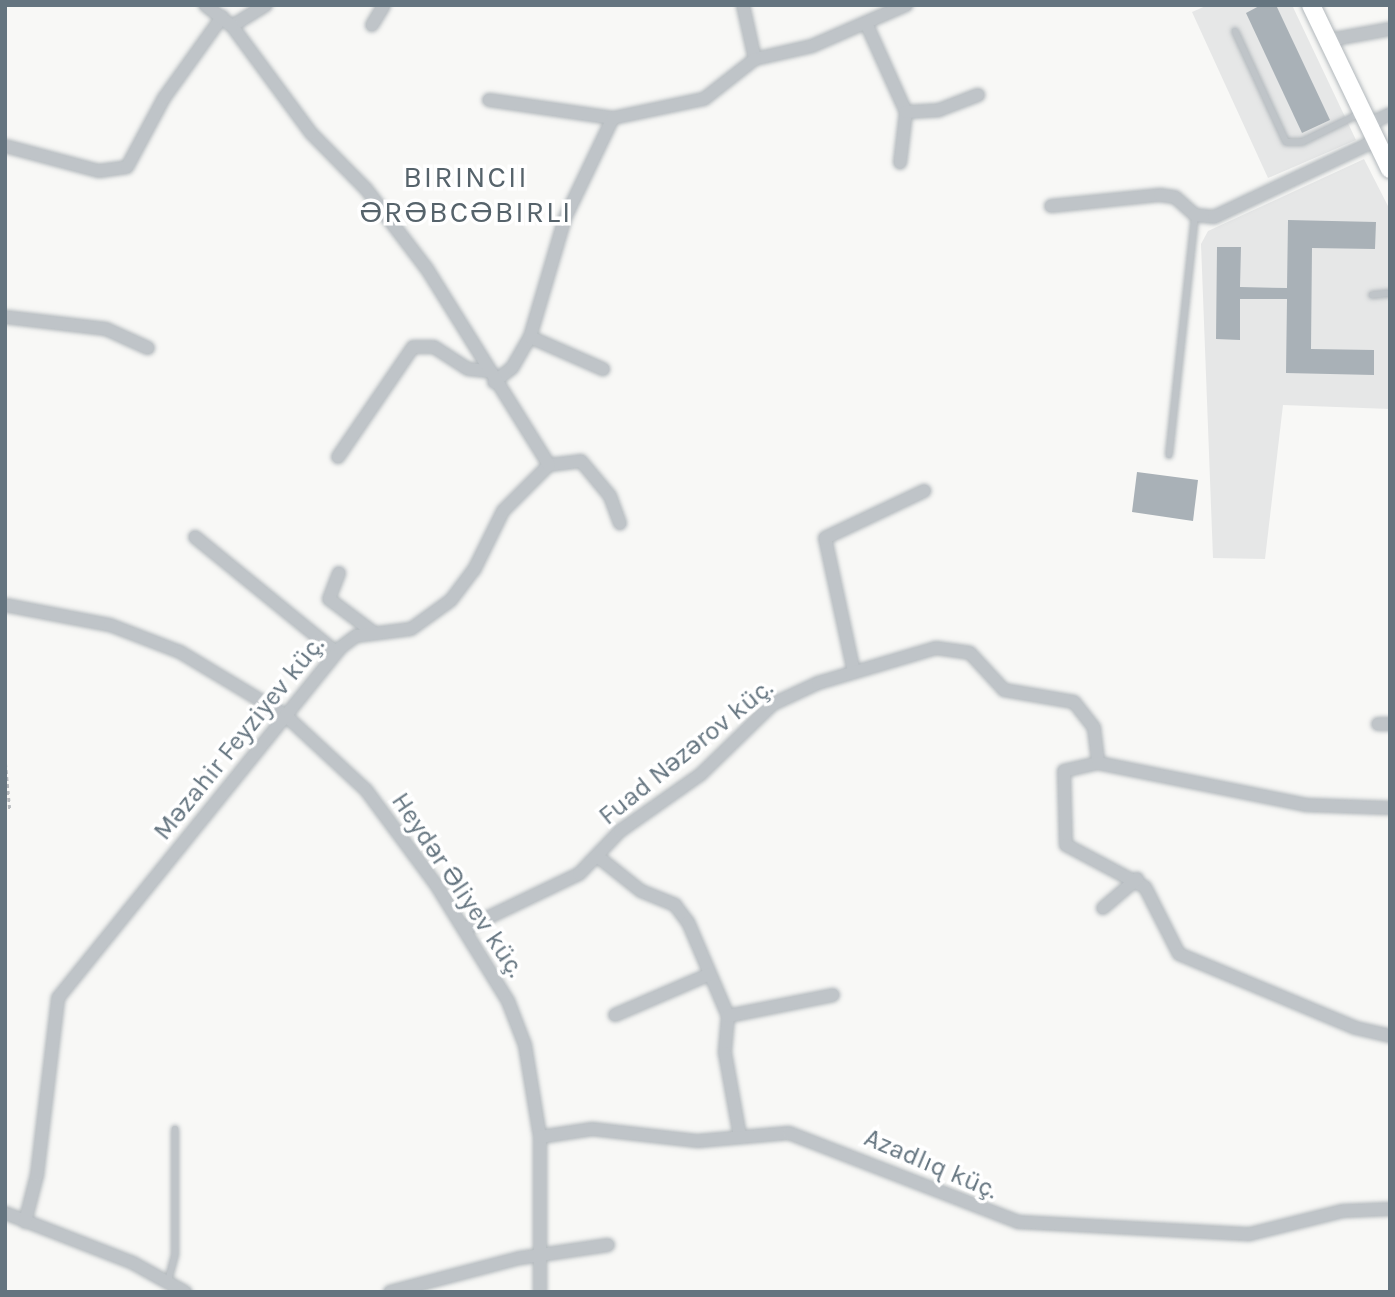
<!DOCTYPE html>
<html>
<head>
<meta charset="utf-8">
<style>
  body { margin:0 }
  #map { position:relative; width:1395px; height:1297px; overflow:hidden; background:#f8f8f6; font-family:Karla,sans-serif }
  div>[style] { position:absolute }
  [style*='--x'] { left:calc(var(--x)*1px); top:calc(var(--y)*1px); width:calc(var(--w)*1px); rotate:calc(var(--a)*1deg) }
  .built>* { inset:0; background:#e6e7e7 }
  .building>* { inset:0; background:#a9b1b7 }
  .path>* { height:2.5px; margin-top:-1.25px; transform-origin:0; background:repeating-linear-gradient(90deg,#babdc0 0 3.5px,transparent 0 7px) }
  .roads { filter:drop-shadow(0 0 2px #b2b8bc) drop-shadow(0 0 2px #b2b8bc) }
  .lane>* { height:6px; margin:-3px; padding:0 3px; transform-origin:3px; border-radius:3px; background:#bfc4c8 }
  .street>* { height:12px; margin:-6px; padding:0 6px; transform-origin:6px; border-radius:6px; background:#bfc4c8 }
  .secondary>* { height:18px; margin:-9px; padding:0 9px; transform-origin:9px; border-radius:9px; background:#fff }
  span { translate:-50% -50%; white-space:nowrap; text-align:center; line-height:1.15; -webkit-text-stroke:7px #fff; paint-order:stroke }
  .street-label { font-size:26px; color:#657580 }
  .quarter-label { font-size:30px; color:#56636b; letter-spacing:2px }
  .frame { position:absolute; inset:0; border:7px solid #657580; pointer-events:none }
</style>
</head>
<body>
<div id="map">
  <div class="built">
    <i style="clip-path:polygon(1208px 5px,1292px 5px,1356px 140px,1268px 178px,1192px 12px)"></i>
    <i style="clip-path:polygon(1364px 159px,1390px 210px,1390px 409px,1283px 405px,1265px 559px,1213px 558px,1201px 244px,1208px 231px)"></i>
  </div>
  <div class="building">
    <i style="clip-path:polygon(1261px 5px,1276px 5px,1330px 120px,1302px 133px,1246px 13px)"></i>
    <i style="clip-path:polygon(1288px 220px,1376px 222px,1375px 249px,1312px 248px,1311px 349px,1374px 350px,1374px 375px,1286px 373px,1287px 299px,1240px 299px,1240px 340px,1216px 339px,1217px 247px,1241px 247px,1240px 287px,1287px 288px)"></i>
    <i style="clip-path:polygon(1137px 472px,1198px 480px,1193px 521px,1132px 512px)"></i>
  </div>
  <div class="path">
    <i style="--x:5;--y:756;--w:54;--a:84.7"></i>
  </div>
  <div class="roads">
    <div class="lane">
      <i style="--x:1235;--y:31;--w:122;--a:65.3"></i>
      <i style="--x:1286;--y:142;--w:16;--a:0"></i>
      <i style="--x:1302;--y:142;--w:66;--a:-26.2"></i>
      <i style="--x:1372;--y:295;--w:18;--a:-6"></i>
      <i style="--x:1169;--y:455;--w:241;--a:-83.8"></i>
      <i style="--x:168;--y:1281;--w:28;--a:-75"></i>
      <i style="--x:175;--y:1254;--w:125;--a:-90"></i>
    </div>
    <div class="street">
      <i style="--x:743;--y:5;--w:55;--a:77.5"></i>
      <i style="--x:755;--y:59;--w:58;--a:-12.8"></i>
      <i style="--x:812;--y:46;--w:103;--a:-23.6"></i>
      <i style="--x:866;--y:23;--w:98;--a:65.8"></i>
      <i style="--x:906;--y:112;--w:51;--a:96.7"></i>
      <i style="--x:372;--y:25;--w:23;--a:-59"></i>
      <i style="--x:232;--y:26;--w:40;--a:-32"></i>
      <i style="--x:1329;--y:40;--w:62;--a:-10.2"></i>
      <i style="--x:489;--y:100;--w:125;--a:8.3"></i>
      <i style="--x:906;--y:112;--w:33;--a:-3"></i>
      <i style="--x:939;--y:110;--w:42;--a:-21"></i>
      <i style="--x:1369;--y:124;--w:23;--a:-25"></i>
      <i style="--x:5;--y:146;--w:97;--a:14.9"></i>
      <i style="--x:99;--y:171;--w:28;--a:-8"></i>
      <i style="--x:127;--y:167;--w:78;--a:-61.8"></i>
      <i style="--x:164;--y:98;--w:100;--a:-54.4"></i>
      <i style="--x:1051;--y:206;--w:110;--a:-5.8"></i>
      <i style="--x:1160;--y:195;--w:15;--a:8"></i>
      <i style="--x:1175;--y:197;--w:27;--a:42"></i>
      <i style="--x:1195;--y:215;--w:19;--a:6"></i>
      <i style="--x:1214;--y:217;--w:180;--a:-25.3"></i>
      <i style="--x:5;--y:317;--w:102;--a:6.8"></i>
      <i style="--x:106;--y:329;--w:46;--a:24.3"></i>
      <i style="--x:530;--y:337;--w:80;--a:23.7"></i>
      <i style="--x:494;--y:382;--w:23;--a:-38"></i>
      <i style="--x:512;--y:368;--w:36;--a:-60"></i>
      <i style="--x:530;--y:337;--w:124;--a:-73.6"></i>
      <i style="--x:565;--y:218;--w:111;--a:-64.4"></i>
      <i style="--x:613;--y:118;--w:93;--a:-11.8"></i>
      <i style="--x:704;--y:99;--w:65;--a:-38.1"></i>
      <i style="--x:338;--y:457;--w:133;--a:-55.7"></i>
      <i style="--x:413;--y:347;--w:21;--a:0"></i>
      <i style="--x:434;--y:347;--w:40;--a:32.9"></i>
      <i style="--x:468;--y:369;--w:19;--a:6"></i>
      <i style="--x:549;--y:465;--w:32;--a:-7"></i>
      <i style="--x:581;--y:461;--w:45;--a:50.4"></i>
      <i style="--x:610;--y:496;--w:29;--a:70"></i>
      <i style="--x:195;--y:537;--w:182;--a:39.2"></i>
      <i style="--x:339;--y:573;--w:28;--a:111"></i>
      <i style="--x:329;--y:599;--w:55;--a:36.9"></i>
      <i style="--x:5;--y:605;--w:107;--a:10.8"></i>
      <i style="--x:110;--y:625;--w:75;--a:21.1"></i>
      <i style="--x:180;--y:652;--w:122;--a:31"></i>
      <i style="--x:285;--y:715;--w:110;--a:42.8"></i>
      <i style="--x:366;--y:790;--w:119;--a:53.5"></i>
      <i style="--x:437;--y:886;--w:135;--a:58.3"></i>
      <i style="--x:508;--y:1001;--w:47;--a:68.9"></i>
      <i style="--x:525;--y:1045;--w:93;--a:80.7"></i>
      <i style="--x:540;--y:1137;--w:155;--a:90"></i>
      <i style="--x:854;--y:672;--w:137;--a:-102.2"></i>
      <i style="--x:825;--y:538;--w:110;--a:-25.4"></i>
      <i style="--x:1378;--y:724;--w:12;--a:0"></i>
      <i style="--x:1098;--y:763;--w:35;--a:167"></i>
      <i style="--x:1064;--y:771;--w:74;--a:88.5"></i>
      <i style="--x:1066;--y:845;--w:89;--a:28"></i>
      <i style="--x:1145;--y:887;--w:75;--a:63.1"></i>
      <i style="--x:1179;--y:954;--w:192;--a:22.7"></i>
      <i style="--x:1356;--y:1028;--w:35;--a:13"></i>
      <i style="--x:597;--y:856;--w:56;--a:38.5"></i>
      <i style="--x:641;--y:891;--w:37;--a:22"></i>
      <i style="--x:675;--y:905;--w:21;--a:53"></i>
      <i style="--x:688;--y:922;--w:102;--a:66.9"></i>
      <i style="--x:728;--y:1016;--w:37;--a:95"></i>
      <i style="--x:725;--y:1053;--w:84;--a:79.8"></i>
      <i style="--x:1103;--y:908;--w:45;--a:-40.5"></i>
      <i style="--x:464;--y:929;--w:127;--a:-25.6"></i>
      <i style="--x:579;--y:874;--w:59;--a:-46.4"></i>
      <i style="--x:620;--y:831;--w:99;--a:-35.1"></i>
      <i style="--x:701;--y:774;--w:100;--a:-44.2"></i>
      <i style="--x:773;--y:704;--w:50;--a:-25"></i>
      <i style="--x:818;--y:683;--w:123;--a:-16.5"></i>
      <i style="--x:936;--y:648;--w:34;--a:8"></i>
      <i style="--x:970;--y:653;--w:50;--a:47.4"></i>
      <i style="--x:1004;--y:690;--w:71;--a:9.7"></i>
      <i style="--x:1074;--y:702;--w:33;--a:52"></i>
      <i style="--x:1094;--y:728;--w:35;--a:83"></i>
      <i style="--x:1098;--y:763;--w:212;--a:11.4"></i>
      <i style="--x:1306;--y:805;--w:84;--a:2"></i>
      <i style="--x:615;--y:1015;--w:103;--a:-23.3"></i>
      <i style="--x:728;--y:1016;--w:107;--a:-11.3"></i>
      <i style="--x:540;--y:1137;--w:53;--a:-8.7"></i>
      <i style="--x:592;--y:1129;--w:107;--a:6.5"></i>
      <i style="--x:698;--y:1141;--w:91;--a:-5"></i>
      <i style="--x:789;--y:1133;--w:246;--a:21.2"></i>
      <i style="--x:1018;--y:1222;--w:232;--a:3"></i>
      <i style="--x:1250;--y:1234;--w:96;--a:-13.9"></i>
      <i style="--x:1343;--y:1211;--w:47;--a:-2.4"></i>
      <i style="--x:5;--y:1213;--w:137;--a:21.3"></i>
      <i style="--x:133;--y:1263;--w:60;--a:29.1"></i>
      <i style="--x:25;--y:1222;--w:49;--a:-75.7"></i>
      <i style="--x:37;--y:1175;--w:178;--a:-83.2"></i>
      <i style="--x:58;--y:998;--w:449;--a:-51.1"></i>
      <i style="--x:340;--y:648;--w:20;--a:-37"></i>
      <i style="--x:356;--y:636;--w:55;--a:-7.3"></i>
      <i style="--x:411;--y:629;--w:49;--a:-35.9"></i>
      <i style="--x:451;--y:600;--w:38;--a:-53"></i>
      <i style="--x:474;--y:570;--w:66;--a:-63.8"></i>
      <i style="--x:503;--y:511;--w:65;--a:-45"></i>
      <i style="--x:549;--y:465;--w:231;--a:-121.9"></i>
      <i style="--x:427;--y:269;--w:101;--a:-127.3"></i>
      <i style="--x:366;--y:189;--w:78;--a:-134.5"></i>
      <i style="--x:311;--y:133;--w:133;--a:-126.4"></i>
      <i style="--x:232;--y:26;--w:34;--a:-142"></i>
      <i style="--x:390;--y:1292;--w:134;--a:-14.7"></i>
      <i style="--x:520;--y:1258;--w:89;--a:-8.4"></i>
    </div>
    <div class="secondary">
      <i style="--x:1311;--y:5;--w:182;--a:64.3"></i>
    </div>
  </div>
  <div class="street-label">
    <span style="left:239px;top:738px;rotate:-51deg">Məzahir Feyziyev küç.</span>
    <span style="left:686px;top:752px;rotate:-39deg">Fuad Nəzərov küç.</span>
    <span style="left:458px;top:885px;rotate:56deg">Heydər Əliyev küç.</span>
    <span style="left:931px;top:1164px;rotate:23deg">Azadlıq küç.</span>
  </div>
  <div class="quarter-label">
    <span style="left:466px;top:194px">BIRINCII<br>ƏRƏBCƏBIRLI</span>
  </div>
  <div class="frame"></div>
</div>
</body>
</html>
